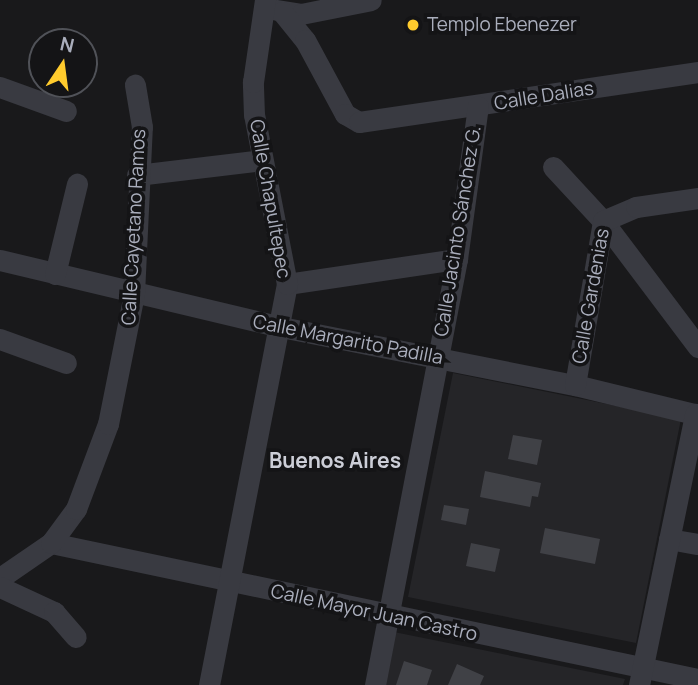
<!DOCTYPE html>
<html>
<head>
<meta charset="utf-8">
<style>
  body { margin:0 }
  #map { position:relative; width:698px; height:685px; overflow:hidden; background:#19191b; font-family:Manrope,sans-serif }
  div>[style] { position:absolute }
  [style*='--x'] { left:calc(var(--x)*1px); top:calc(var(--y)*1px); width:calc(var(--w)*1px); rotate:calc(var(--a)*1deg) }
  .built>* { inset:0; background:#252528 }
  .building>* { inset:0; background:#404146 }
  .minor>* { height:21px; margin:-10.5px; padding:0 10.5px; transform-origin:10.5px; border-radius:10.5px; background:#393a41 }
  .dots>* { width:19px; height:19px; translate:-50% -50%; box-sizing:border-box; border:4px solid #141416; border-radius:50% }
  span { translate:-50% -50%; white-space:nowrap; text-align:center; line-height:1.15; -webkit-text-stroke:7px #141416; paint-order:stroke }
  .poi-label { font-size:19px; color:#aaaebc }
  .left { translate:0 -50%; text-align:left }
  .street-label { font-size:19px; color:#aaaebc }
  .neighbourhood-label { font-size:21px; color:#ccced7; font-weight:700 }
  .north { position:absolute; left:28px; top:28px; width:70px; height:70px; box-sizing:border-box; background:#141416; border:2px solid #505258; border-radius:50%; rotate:13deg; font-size:19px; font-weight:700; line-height:28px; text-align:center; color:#aaaebc }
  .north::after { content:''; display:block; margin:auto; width:24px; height:32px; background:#ffcb2d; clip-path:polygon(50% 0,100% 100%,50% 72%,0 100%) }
</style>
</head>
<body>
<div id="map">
  <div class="built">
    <i style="clip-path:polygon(453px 373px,681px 419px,636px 643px,408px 597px)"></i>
    <i style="clip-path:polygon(394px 632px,625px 679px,623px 685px,383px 685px)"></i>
  </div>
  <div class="building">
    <i style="clip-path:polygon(513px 435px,542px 440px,537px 465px,508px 459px)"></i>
    <i style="clip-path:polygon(485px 471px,541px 483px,538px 497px,532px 496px,530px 507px,480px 497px)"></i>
    <i style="clip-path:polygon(444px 505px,469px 509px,466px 525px,441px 520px)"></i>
    <i style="clip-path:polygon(545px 528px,600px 539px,595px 564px,540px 553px)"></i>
    <i style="clip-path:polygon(471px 543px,500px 549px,495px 572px,466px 566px)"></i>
    <i style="clip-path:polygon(404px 661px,432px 670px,427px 685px,396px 685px)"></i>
    <i style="clip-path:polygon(457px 664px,484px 676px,480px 685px,448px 685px)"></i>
  </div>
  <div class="minor">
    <i style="--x:277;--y:10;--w:24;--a:9"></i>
    <i style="--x:301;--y:14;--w:71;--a:-11.3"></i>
    <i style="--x:282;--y:12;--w:36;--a:51"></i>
    <i style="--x:305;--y:40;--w:84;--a:61.6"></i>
    <i style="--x:345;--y:114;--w:16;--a:30"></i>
    <i style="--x:359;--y:122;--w:343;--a:-8.4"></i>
    <i style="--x:0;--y:87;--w:70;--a:20"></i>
    <i style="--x:553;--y:167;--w:74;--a:47.2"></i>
    <i style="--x:603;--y:221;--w:158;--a:53"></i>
    <i style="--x:137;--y:175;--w:126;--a:-6.8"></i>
    <i style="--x:0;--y:260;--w:289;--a:13.4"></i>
    <i style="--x:281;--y:327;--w:300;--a:11.2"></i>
    <i style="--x:575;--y:385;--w:127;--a:13.7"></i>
    <i style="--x:55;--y:274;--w:93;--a:-76.3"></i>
    <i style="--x:287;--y:284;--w:172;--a:-8.4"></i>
    <i style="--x:0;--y:339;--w:70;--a:20"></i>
    <i style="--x:575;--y:385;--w:166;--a:-80.3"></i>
    <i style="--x:603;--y:221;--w:36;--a:-23"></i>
    <i style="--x:636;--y:207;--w:63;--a:-8.3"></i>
    <i style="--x:669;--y:539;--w:29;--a:10"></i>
    <i style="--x:51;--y:543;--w:661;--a:11.87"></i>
    <i style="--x:0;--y:578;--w:62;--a:-34.5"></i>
    <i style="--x:51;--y:543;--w:42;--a:-53.7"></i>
    <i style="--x:76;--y:509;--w:91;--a:-69.4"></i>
    <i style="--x:108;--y:424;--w:133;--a:-78.7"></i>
    <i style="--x:134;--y:294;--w:167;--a:-87.3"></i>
    <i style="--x:142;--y:127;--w:43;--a:-99.5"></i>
    <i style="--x:0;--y:587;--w:60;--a:24.8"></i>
    <i style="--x:54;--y:612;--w:33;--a:49"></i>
    <i style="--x:209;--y:685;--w:409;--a:-79"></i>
    <i style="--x:287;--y:284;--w:172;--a:-101"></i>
    <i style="--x:254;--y:115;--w:33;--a:-92"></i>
    <i style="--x:253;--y:82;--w:83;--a:-81.7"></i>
    <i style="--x:375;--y:685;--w:434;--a:-79.1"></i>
    <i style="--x:457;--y:259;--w:154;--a:-82.2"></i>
    <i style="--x:639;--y:685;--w:277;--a:-78.3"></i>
  </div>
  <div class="dots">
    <i style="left:413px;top:25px;background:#ffcb2d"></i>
  </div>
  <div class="poi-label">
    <span class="left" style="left:427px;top:25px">Templo Ebenezer</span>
  </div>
  <div class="street-label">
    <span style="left:544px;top:96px;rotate:-9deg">Calle Dalias</span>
    <span style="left:270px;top:199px;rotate:80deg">Calle Chapultepec</span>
    <span style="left:134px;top:227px;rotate:-87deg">Calle Cayetano Ramos</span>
    <span style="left:458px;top:231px;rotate:-81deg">Calle Jacinto Sánchez G.</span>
    <span style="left:591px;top:296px;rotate:-80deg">Calle Gardenias</span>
    <span style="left:348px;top:340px;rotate:11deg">Calle Margarito Padilla</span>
    <span style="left:374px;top:613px;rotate:12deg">Calle Mayor Juan Castro</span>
  </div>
  <div class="neighbourhood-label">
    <span style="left:335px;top:460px">Buenos Aires</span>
  </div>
  <div class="north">N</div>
</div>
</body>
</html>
